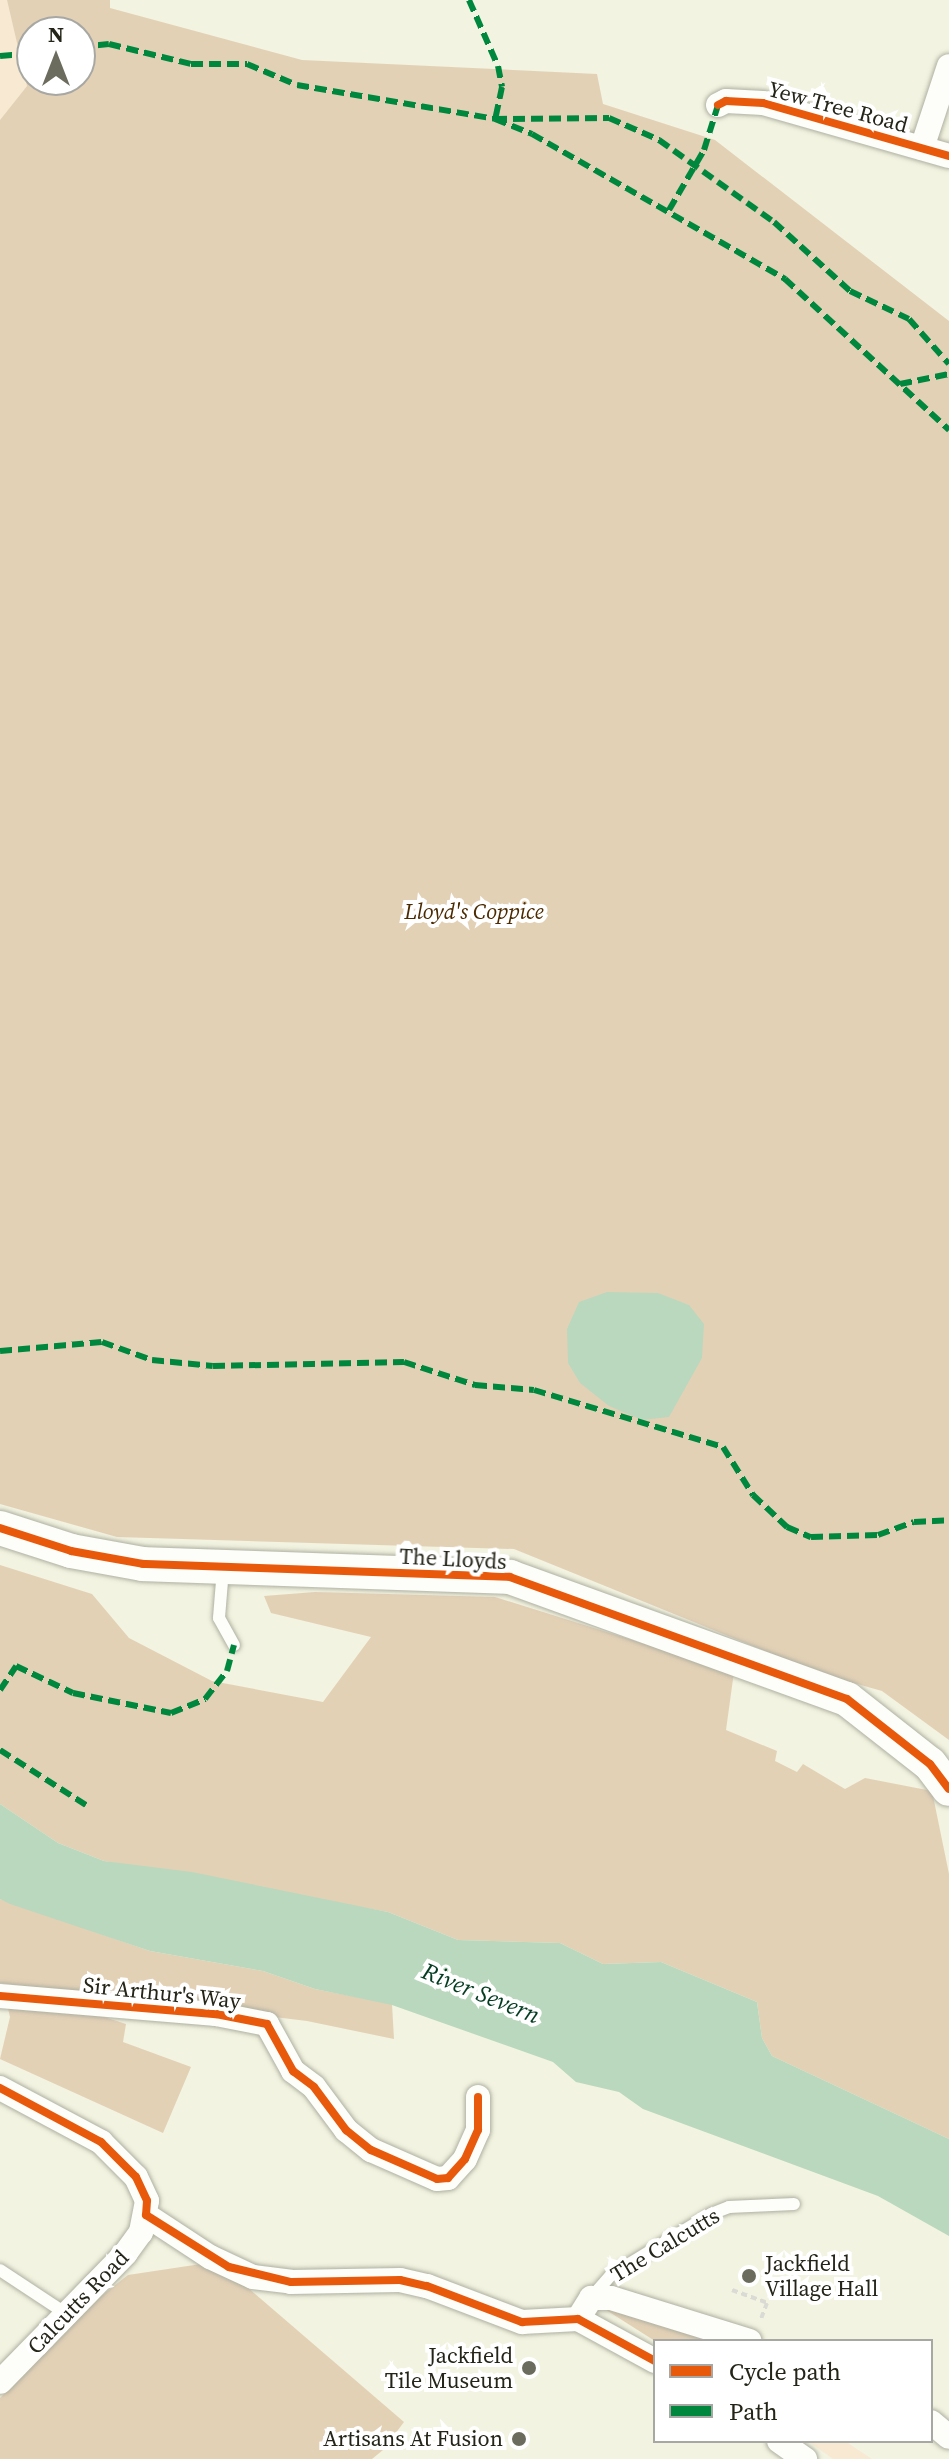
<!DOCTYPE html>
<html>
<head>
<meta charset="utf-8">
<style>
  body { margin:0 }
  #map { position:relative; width:949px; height:2459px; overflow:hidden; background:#f2f3e0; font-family:"Source Serif 4",serif }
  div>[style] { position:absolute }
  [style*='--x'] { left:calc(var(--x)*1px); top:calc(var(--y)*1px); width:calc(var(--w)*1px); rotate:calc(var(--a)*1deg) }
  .green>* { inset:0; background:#f8e9d2 }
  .forest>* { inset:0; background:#e3d1b6 }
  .water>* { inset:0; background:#b9d8be }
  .path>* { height:4px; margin-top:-2px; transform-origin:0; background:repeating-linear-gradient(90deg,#dbdbd5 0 6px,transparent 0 10px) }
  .roads { filter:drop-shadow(0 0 2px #afb0a1) drop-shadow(0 0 2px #afb0a1) }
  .lane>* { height:12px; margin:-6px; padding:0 6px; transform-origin:6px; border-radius:6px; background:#fdfdfa }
  .street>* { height:24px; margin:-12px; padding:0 12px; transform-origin:12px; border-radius:12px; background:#fdfdfa }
  .secondary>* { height:34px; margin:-17px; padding:0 17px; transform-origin:17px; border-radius:17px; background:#fdfdfa }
  .quiet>* { height:6px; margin-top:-3px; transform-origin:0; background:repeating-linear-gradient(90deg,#00873e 0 12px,transparent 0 18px) }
  .cycleway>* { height:8px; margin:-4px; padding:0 4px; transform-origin:4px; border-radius:4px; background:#e8590c }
  .dots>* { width:22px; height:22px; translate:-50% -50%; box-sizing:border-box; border:4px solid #fff; border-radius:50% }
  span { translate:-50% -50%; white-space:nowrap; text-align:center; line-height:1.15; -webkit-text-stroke:8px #fff; paint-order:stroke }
  .street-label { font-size:22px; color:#242418 }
  .park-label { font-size:22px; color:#4b2a00; font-style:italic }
  .poi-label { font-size:22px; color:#242418 }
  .left { translate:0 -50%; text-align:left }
  .right { translate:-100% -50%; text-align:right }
  .water-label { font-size:24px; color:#043c22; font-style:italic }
  .legend { position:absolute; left:653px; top:2339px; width:280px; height:104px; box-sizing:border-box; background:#fff; border:2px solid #a7a7a3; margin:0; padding:10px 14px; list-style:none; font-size:24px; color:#242418 }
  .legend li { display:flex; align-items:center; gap:16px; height:40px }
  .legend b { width:40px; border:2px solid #a7a7a3 }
  .north { position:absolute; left:16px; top:16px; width:80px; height:80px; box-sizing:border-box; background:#fff; border:2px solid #a7a7a3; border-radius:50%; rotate:0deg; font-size:22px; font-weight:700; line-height:32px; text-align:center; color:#242418 }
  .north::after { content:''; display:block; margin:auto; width:28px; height:36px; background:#6c6c5e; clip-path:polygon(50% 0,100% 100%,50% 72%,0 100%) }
</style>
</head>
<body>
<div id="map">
  <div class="green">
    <i style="clip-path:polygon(0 0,7px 0,27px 86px,0 120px)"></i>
    <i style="clip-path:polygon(808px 2441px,845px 2441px,872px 2459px,833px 2459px)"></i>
  </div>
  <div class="forest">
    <i style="clip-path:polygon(evenodd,7px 0,110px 0,110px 8px,302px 60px,597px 74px,603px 104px,715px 140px,949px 321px,949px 1740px,882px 1691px,822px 1674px,514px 1549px,117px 1537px,0 1504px,0 120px,27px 86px,7px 0,32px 32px,80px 32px,80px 80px,32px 80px,32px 32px)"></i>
    <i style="clip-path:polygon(0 1565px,92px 1594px,129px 1638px,212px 1681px,323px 1702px,371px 1637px,271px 1613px,264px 1596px,315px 1592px,495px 1597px,734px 1672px,726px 1730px,777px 1751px,775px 1761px,797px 1772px,803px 1764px,845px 1789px,865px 1778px,932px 1791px,949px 1874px,949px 2139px,772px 2056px,762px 2038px,757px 2002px,661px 1962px,603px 1964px,560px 1943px,458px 1940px,388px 1912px,104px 1861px,58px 1843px,0 1804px)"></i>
    <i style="clip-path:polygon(0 1899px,150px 1951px,263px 1971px,315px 1989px,392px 2004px,394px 2039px,307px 2021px,0 1983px)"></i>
    <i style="clip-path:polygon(7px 2004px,73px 2007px,126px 2024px,123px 2042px,191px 2067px,163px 2133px,0 2059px,10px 2017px)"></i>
    <i style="clip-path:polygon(201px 2264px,247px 2287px,404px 2422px,383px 2450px,372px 2459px,0 2459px,0 2398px,100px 2297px,128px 2275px)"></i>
    <i style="clip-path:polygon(603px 2308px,728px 2341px,655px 2341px)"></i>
  </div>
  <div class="water">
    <i style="clip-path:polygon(607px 1292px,658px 1293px,689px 1305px,704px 1324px,702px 1358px,669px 1417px,642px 1420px,609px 1406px,580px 1383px,568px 1363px,567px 1329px,579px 1302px)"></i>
    <i style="clip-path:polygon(0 1804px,58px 1843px,104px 1861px,192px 1872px,388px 1912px,458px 1940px,560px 1943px,603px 1964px,661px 1962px,757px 2002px,762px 2038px,772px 2056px,949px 2139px,949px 2236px,878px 2196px,643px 2109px,619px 2092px,576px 2082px,553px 2062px,392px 2005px,315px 1989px,263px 1971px,150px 1951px,10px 1904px,0 1899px)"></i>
  </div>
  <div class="path">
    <i style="--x:732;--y:2290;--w:37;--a:20"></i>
    <i style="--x:767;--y:2303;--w:19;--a:111"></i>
  </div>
  <div class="roads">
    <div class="lane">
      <i style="--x:223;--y:1569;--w:49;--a:94.7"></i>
      <i style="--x:219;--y:1618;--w:31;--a:61"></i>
      <i style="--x:0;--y:2270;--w:78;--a:33.5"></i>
      <i style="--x:591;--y:2298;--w:30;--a:-49"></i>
      <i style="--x:611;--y:2275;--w:117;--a:-31.4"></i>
      <i style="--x:711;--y:2214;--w:19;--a:-21"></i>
      <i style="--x:729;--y:2207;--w:65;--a:-2.6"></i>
    </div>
    <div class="street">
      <i style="--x:718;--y:105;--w:9;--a:-27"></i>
      <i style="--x:726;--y:101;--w:37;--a:3"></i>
      <i style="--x:763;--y:103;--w:193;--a:15.9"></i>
      <i style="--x:922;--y:148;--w:86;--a:-71.8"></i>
      <i style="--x:0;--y:1996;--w:217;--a:4.8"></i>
      <i style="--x:216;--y:2014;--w:52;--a:11.1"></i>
      <i style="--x:267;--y:2024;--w:54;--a:61"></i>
      <i style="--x:293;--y:2071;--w:26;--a:37"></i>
      <i style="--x:314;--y:2087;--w:54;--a:53.3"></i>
      <i style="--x:346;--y:2130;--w:32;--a:39"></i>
      <i style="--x:371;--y:2150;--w:72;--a:23.7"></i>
      <i style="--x:437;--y:2179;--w:11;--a:-5"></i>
      <i style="--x:448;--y:2178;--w:25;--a:-48"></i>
      <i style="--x:465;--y:2159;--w:32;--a:-66"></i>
      <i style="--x:478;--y:2130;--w:33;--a:-90"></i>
      <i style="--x:0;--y:2088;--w:115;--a:28.1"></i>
      <i style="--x:101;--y:2142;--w:49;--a:45"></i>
      <i style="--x:136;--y:2177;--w:26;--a:65"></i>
      <i style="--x:147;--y:2201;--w:32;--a:101"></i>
      <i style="--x:141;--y:2232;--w:26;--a:126"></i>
      <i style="--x:126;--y:2253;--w:180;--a:134.3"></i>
      <i style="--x:146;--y:2215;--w:77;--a:33.3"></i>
      <i style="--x:210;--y:2257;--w:47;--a:24.9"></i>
      <i style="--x:253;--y:2277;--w:38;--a:7"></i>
      <i style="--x:291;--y:2282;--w:109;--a:-1.1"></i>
      <i style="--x:400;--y:2280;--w:28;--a:13"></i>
      <i style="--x:427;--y:2286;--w:102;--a:20.8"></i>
      <i style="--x:522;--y:2322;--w:56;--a:-3.1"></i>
      <i style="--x:578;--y:2319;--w:88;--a:28.6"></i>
      <i style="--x:578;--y:2319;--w:25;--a:-58"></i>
      <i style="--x:591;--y:2298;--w:20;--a:0"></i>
      <i style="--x:611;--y:2298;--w:145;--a:17.2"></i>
      <i style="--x:931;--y:2422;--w:23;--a:40"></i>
      <i style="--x:779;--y:2441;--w:32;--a:35"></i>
    </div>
    <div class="secondary">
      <i style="--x:0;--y:1528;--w:75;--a:17.9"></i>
      <i style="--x:71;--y:1551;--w:73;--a:10.2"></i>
      <i style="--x:143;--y:1564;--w:367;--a:2"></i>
      <i style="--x:510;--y:1577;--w:358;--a:19.9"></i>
      <i style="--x:847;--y:1699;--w:105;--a:38.1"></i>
      <i style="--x:930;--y:1764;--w:31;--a:53"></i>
    </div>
  </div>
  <div class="quiet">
    <i style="--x:469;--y:0;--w:72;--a:66.3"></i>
    <i style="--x:498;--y:66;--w:21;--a:79"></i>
    <i style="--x:502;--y:87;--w:33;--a:102"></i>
    <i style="--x:495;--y:119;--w:114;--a:-0.5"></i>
    <i style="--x:609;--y:118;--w:55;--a:23.7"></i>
    <i style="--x:659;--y:140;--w:141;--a:35.5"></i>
    <i style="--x:774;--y:222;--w:103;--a:42.2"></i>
    <i style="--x:850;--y:291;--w:65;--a:25.4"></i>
    <i style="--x:909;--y:319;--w:60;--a:48.4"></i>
    <i style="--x:80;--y:47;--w:29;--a:-6"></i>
    <i style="--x:109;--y:44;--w:84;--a:13.7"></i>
    <i style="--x:191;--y:64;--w:56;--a:0"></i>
    <i style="--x:247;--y:64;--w:54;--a:22.8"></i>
    <i style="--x:297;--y:85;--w:201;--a:9.7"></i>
    <i style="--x:495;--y:119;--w:40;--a:22"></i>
    <i style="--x:532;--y:134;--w:292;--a:29.8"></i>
    <i style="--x:785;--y:279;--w:223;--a:42.6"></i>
    <i style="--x:0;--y:56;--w:32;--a:-5"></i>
    <i style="--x:669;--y:210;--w:69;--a:-59.7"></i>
    <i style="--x:704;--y:150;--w:47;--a:-72.7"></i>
    <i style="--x:900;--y:384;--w:50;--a:-11.5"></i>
    <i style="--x:0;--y:1351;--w:102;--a:-5"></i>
    <i style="--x:102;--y:1342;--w:53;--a:19.8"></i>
    <i style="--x:152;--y:1360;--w:61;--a:5.6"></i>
    <i style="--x:213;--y:1366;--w:191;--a:-1.2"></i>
    <i style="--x:404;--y:1362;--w:75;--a:17.9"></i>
    <i style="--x:475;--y:1385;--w:59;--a:4.8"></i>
    <i style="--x:534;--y:1390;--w:197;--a:16.8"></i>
    <i style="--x:723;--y:1447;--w:57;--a:58"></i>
    <i style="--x:753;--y:1495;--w:47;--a:43.3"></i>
    <i style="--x:787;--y:1527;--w:26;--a:23"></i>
    <i style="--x:811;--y:1537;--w:67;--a:-1.7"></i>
    <i style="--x:878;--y:1535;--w:38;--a:-20"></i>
    <i style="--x:914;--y:1522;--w:35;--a:-3"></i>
    <i style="--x:0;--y:1690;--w:29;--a:-56"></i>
    <i style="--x:16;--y:1666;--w:63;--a:25.3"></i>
    <i style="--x:73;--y:1693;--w:100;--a:11.5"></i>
    <i style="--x:171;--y:1713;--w:37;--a:-22"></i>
    <i style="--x:205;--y:1699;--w:36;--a:-52"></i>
    <i style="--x:227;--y:1671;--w:27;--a:-75"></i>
    <i style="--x:0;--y:1750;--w:102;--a:32.6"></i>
  </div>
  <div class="cycleway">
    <i style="--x:718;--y:105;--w:9;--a:-27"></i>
    <i style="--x:726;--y:101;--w:37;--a:3"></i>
    <i style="--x:763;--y:103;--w:193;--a:15.9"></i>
    <i style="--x:0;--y:1528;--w:75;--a:17.9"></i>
    <i style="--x:71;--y:1551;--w:73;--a:10.2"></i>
    <i style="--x:143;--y:1564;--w:367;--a:2"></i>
    <i style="--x:510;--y:1577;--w:358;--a:19.9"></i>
    <i style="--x:847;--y:1699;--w:105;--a:38.1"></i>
    <i style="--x:930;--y:1764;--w:31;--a:53"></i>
    <i style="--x:0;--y:1996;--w:217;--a:4.8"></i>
    <i style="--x:216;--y:2014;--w:52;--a:11.1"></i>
    <i style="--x:267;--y:2024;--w:54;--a:61"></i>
    <i style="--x:293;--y:2071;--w:26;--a:37"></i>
    <i style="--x:314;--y:2087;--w:54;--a:53.3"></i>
    <i style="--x:346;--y:2130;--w:32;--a:39"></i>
    <i style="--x:371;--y:2150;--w:72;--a:23.7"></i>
    <i style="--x:437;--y:2179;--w:11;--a:-5"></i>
    <i style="--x:448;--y:2178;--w:25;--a:-48"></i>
    <i style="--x:465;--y:2159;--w:32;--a:-66"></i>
    <i style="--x:478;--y:2130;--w:33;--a:-90"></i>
    <i style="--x:0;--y:2088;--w:115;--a:28.1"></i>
    <i style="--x:101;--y:2142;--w:49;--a:45"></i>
    <i style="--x:136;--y:2177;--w:26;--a:65"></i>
    <i style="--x:147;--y:2201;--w:14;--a:94"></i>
    <i style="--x:146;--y:2215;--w:98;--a:32.1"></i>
    <i style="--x:229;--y:2267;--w:64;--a:13.6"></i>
    <i style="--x:291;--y:2282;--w:109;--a:-1.1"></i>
    <i style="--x:400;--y:2280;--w:28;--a:13"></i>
    <i style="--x:427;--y:2286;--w:102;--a:20.8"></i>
    <i style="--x:522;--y:2322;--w:56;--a:-3.1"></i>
    <i style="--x:578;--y:2319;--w:88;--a:28.6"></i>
  </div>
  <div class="dots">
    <i style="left:749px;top:2276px;background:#6c6c5e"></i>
    <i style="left:529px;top:2368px;background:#6c6c5e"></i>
    <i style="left:519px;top:2439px;background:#6c6c5e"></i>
  </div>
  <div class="street-label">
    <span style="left:838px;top:107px;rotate:15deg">Yew Tree Road</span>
    <span style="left:453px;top:1559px;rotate:3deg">The Lloyds</span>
    <span style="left:162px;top:1993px;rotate:6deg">Sir Arthur's Way</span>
    <span style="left:665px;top:2245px;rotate:-31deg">The Calcutts</span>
    <span style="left:78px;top:2302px;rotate:-46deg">Calcutts Road</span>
  </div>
  <div class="park-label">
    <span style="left:474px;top:912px">Lloyd's Coppice</span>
  </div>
  <div class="poi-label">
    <span class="left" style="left:765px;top:2276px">Jackfield<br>Village Hall</span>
    <span class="right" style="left:513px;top:2368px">Jackfield<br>Tile Museum</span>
    <span class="right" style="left:503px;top:2439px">Artisans At Fusion</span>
  </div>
  <div class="water-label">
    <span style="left:481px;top:1993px;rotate:22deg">River Severn</span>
  </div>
  <ul class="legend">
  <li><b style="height:10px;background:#e8590c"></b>Cycle path</li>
  <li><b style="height:10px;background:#00873e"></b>Path</li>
  </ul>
  <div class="north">N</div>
</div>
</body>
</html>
